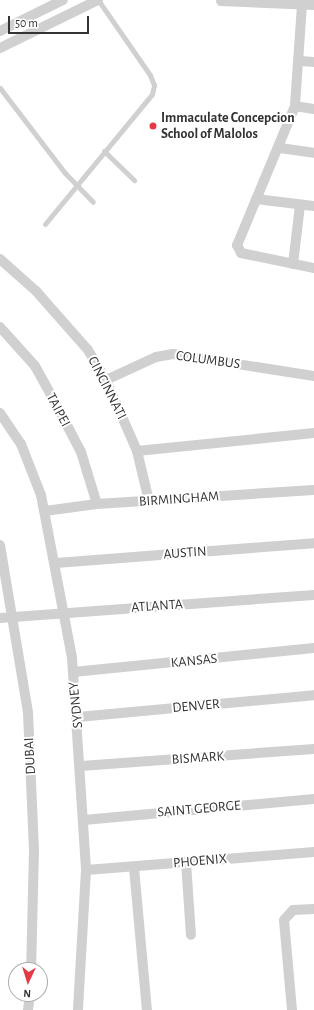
<!DOCTYPE html>
<html>
<head>
<meta charset="utf-8">
<style>
  body { margin:0 }
  #map { position:relative; width:314px; height:1010px; overflow:hidden; background:#fff; font-family:"Alegreya Sans",sans-serif }
  div>[style] { position:absolute }
  [style*='--x'] { left:calc(var(--x)*1px); top:calc(var(--y)*1px); width:calc(var(--w)*1px); rotate:calc(var(--a)*1deg) }
  .lane>* { height:5px; margin:-2.5px; padding:0 2.5px; transform-origin:2.5px; border-radius:2.5px; background:#d0d0d0 }
  .street>* { height:10px; margin:-5px; padding:0 5px; transform-origin:5px; border-radius:5px; background:#d0d0d0 }
  .dots>* { width:11px; height:11px; translate:-50% -50%; box-sizing:border-box; border:2px solid #fff; border-radius:50% }
  span { translate:-50% -50%; white-space:nowrap; text-align:center; line-height:1.15; -webkit-text-stroke:4px #fff; paint-order:stroke }
  .poi-label { font-size:14px; color:#333; font-weight:700 }
  .left { translate:0 -50%; text-align:left }
  .street-label { font-size:14px; color:#333 }
  .north { position:absolute; left:8px; top:962px; width:40px; height:40px; box-sizing:border-box; background:#fff; border:1px solid #adadad; border-radius:50%; rotate:184deg; font-size:11px; font-weight:700; line-height:16px; text-align:center; color:#333 }
  .north::after { content:''; display:block; margin:auto; width:14px; height:18px; background:#e63946; clip-path:polygon(50% 0,100% 100%,50% 72%,0 100%) }
  .scale { position:absolute; left:8px; top:16px; width:81px; height:18px; box-sizing:border-box; border:2px solid #333; border-top:0; padding-left:5px; font-size:12px; line-height:14px; white-space:nowrap; color:#333; -webkit-text-stroke:3px #fff; paint-order:stroke }
</style>
</head>
<body>
<div id="map">
  <div class="lane">
    <i style="--x:0;--y:88;--w:107;--a:52.6"></i>
    <i style="--x:65;--y:173;--w:40;--a:46"></i>
    <i style="--x:104;--y:151;--w:42;--a:44"></i>
    <i style="--x:45;--y:224;--w:168;--a:-50.5"></i>
    <i style="--x:152;--y:94;--w:9;--a:-77"></i>
    <i style="--x:154;--y:85;--w:11;--a:-112"></i>
    <i style="--x:150;--y:75;--w:91;--a:-124.7"></i>
  </div>
  <div class="street">
    <i style="--x:221;--y:1;--w:93;--a:2.5"></i>
    <i style="--x:302;--y:5;--w:101;--a:94"></i>
    <i style="--x:295;--y:106;--w:151;--a:112.6"></i>
    <i style="--x:237;--y:245;--w:9;--a:63"></i>
    <i style="--x:241;--y:253;--w:75;--a:11.6"></i>
    <i style="--x:0;--y:31;--w:70;--a:-26.2"></i>
    <i style="--x:0;--y:48;--w:109;--a:-26.1"></i>
    <i style="--x:301;--y:61;--w:13;--a:4"></i>
    <i style="--x:295;--y:106;--w:19;--a:9"></i>
    <i style="--x:280;--y:148;--w:34;--a:8"></i>
    <i style="--x:256;--y:199;--w:58;--a:6.9"></i>
    <i style="--x:0;--y:259;--w:48;--a:41.6"></i>
    <i style="--x:36;--y:291;--w:79;--a:48.6"></i>
    <i style="--x:88;--y:350;--w:35;--a:59"></i>
    <i style="--x:106;--y:380;--w:77;--a:66.4"></i>
    <i style="--x:137;--y:451;--w:51;--a:76.5"></i>
    <i style="--x:293;--y:264;--w:59;--a:-83.2"></i>
    <i style="--x:0;--y:327;--w:52;--a:48.1"></i>
    <i style="--x:35;--y:366;--w:43;--a:61.1"></i>
    <i style="--x:56;--y:404;--w:54;--a:62.5"></i>
    <i style="--x:81;--y:452;--w:54;--a:72.9"></i>
    <i style="--x:106;--y:380;--w:55;--a:-24.7"></i>
    <i style="--x:156;--y:357;--w:17;--a:-10"></i>
    <i style="--x:173;--y:354;--w:143;--a:8.9"></i>
    <i style="--x:0;--y:413;--w:37;--a:56"></i>
    <i style="--x:21;--y:444;--w:55;--a:68.6"></i>
    <i style="--x:41;--y:495;--w:166;--a:79.2"></i>
    <i style="--x:72;--y:658;--w:212;--a:86.2"></i>
    <i style="--x:86;--y:870;--w:140;--a:93.3"></i>
    <i style="--x:137;--y:451;--w:178;--a:-5.8"></i>
    <i style="--x:45;--y:511;--w:52;--a:-7.7"></i>
    <i style="--x:97;--y:504;--w:217;--a:-3.7"></i>
    <i style="--x:0;--y:545;--w:170;--a:80.5"></i>
    <i style="--x:28;--y:713;--w:137;--a:87.5"></i>
    <i style="--x:34;--y:850;--w:120;--a:91.4"></i>
    <i style="--x:56;--y:563;--w:259;--a:-4.4"></i>
    <i style="--x:0;--y:618;--w:315;--a:-4.2"></i>
    <i style="--x:73;--y:672;--w:242;--a:-5.7"></i>
    <i style="--x:78;--y:717;--w:237;--a:-5.3"></i>
    <i style="--x:81;--y:766;--w:234;--a:-4.2"></i>
    <i style="--x:84;--y:820;--w:231;--a:-5.2"></i>
    <i style="--x:186;--y:862;--w:73;--a:86.1"></i>
    <i style="--x:134;--y:868;--w:143;--a:84.8"></i>
    <i style="--x:86;--y:870;--w:229;--a:-4.5"></i>
    <i style="--x:28;--y:1010;--w:16;--a:-83"></i>
    <i style="--x:292;--y:1010;--w:90;--a:-95.1"></i>
    <i style="--x:284;--y:920;--w:13;--a:-48"></i>
    <i style="--x:293;--y:910;--w:21;--a:-3"></i>
  </div>
  <div class="dots">
    <i style="left:153px;top:126px;background:#e63946"></i>
  </div>
  <div class="poi-label">
    <span class="left" style="left:161px;top:126px">Immaculate Concepcion<br>School of Malolos</span>
  </div>
  <div class="street-label">
    <span style="left:208px;top:360px;rotate:8deg">COLUMBUS</span>
    <span style="left:107px;top:388px;rotate:63deg">CINCINNATI</span>
    <span style="left:58px;top:410px;rotate:62deg">TAIPEI</span>
    <span style="left:179px;top:499px;rotate:-4deg">BIRMINGHAM</span>
    <span style="left:185px;top:553px;rotate:-4deg">AUSTIN</span>
    <span style="left:157px;top:606px;rotate:-4deg">ATLANTA</span>
    <span style="left:194px;top:661px;rotate:-6deg">KANSAS</span>
    <span style="left:76px;top:705px;rotate:-96deg">SYDNEY</span>
    <span style="left:196px;top:706px;rotate:-5deg">DENVER</span>
    <span style="left:30px;top:756px;rotate:-93deg">DUBAI</span>
    <span style="left:198px;top:758px;rotate:-4deg">BISMARK</span>
    <span style="left:199px;top:809px;rotate:-5deg">SAINT GEORGE</span>
    <span style="left:200px;top:861px;rotate:-5deg">PHOENIX</span>
  </div>
  <div class="north">N</div>
  <div class="scale">50 m</div>
</div>
</body>
</html>
